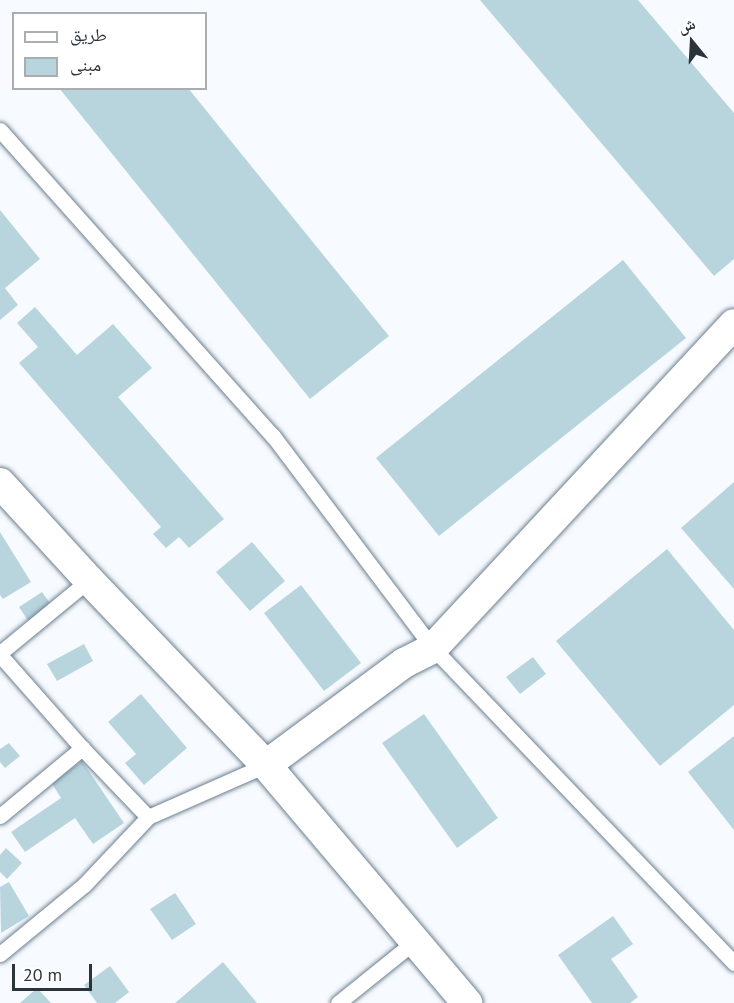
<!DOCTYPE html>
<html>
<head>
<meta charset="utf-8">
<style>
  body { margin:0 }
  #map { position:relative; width:734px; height:1003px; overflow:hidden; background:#f7fbff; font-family:"PT Sans","Noto Naskh Arabic",sans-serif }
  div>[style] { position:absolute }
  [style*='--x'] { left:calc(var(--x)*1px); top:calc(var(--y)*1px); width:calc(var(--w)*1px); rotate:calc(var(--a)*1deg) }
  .building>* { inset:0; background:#b8d5de }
  .roads { filter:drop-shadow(0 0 2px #6c7f8f) drop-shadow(0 0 2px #6c7f8f) }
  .service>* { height:15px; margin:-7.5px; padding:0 7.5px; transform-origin:7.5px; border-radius:7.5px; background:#fff }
  .minor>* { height:30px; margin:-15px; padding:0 15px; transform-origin:15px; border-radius:15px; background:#fff }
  span { translate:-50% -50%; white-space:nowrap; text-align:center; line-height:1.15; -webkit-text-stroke:4.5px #fff; paint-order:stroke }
  .legend { position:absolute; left:12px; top:12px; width:195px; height:78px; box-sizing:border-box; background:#fff; border:2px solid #abaeb1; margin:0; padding:8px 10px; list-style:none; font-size:18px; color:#2c343b }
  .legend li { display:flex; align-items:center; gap:12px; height:30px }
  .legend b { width:30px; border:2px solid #abaeb1 }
  .north { position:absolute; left:662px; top:12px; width:60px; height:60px; -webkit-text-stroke:4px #fff; paint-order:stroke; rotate:342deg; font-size:16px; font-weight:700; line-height:24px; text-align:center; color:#2c343b }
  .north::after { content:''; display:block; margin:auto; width:21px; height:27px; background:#2c343b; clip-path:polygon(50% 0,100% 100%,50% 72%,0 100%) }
  .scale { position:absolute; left:12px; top:964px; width:80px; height:27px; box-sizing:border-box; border:3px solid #2c343b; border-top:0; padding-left:8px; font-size:18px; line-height:21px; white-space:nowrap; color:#2c343b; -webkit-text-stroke:4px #fff; paint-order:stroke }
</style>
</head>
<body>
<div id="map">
  <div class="building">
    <i style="clip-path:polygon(480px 0,638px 0,734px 113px,734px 259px,714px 276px)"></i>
    <i style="clip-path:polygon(59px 88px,188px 88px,389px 336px,310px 399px)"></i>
    <i style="clip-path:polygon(0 210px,40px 259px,5px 288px,18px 305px,0 320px)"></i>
    <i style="clip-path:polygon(623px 260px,686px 338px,439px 536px,376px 458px)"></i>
    <i style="clip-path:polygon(35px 307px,77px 355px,113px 324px,152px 368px,118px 397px,224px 519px,189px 548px,179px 537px,166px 548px,153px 534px,161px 527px,19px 363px,38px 347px,17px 323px)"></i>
    <i style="clip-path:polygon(734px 482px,734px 589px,681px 528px)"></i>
    <i style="clip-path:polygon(0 532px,31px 582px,3px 599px,0 595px)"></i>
    <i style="clip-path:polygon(252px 542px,285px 581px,250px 611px,216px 572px)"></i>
    <i style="clip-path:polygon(667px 549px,734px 630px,734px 705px,660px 766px,556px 641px)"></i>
    <i style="clip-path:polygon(301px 585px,361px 663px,324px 691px,264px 613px)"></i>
    <i style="clip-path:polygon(42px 592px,52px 606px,29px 622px,19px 607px)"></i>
    <i style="clip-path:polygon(84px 644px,93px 661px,57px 681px,47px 664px)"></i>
    <i style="clip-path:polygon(533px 657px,546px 674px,520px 694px,506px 677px)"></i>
    <i style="clip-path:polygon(141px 694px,187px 748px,144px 785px,125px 763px,136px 754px,108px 722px)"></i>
    <i style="clip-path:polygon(424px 714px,498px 818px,457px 848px,382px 743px)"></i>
    <i style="clip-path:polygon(734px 736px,734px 830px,688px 772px)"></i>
    <i style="clip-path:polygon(9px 743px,20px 756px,5px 768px,0 762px,0 749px)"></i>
    <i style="clip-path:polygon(82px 761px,124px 823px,93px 844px,75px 818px,25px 852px,11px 832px,61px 798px,51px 782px)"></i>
    <i style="clip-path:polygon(6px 848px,22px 863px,7px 879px,0 872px,0 855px)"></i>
    <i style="clip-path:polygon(9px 882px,29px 916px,1px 933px,0 887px)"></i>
    <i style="clip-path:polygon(175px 893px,196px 924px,172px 940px,150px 909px)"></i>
    <i style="clip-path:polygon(613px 916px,633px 944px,611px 959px,638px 997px,630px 1003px,592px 1003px,558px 955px)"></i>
    <i style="clip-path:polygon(223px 962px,257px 1003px,175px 1003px)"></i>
    <i style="clip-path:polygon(110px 966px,129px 992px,115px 1003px,97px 1003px,84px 985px)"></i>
    <i style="clip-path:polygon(37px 988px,51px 1003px,20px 1003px)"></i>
  </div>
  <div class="roads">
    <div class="service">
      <i style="--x:0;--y:130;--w:410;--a:48.3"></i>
      <i style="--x:273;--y:436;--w:266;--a:53"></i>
      <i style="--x:433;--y:648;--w:436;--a:46.3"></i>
      <i style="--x:0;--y:653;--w:115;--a:-39.4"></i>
      <i style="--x:0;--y:655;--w:124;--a:48.6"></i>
      <i style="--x:82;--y:748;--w:95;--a:46.3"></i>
      <i style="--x:0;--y:816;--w:107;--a:-39.7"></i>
      <i style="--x:0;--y:954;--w:109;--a:-39.4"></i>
      <i style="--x:84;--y:885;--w:93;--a:-46.7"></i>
      <i style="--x:148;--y:817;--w:129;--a:-23.8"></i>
      <i style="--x:338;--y:1003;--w:99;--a:-38.8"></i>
    </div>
    <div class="minor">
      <i style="--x:0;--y:483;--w:132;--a:47.5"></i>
      <i style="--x:89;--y:580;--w:256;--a:46.3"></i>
      <i style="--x:266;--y:765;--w:312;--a:49.8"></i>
      <i style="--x:266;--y:765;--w:172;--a:-36.5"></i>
      <i style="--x:404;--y:663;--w:33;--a:-27"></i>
      <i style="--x:433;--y:648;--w:442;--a:-47.1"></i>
    </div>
  </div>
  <ul class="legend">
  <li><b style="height:8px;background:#fff"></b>طريق</li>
  <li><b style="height:16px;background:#b8d5de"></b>مبنى</li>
  </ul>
  <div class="north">ش</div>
  <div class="scale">20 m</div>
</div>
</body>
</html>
